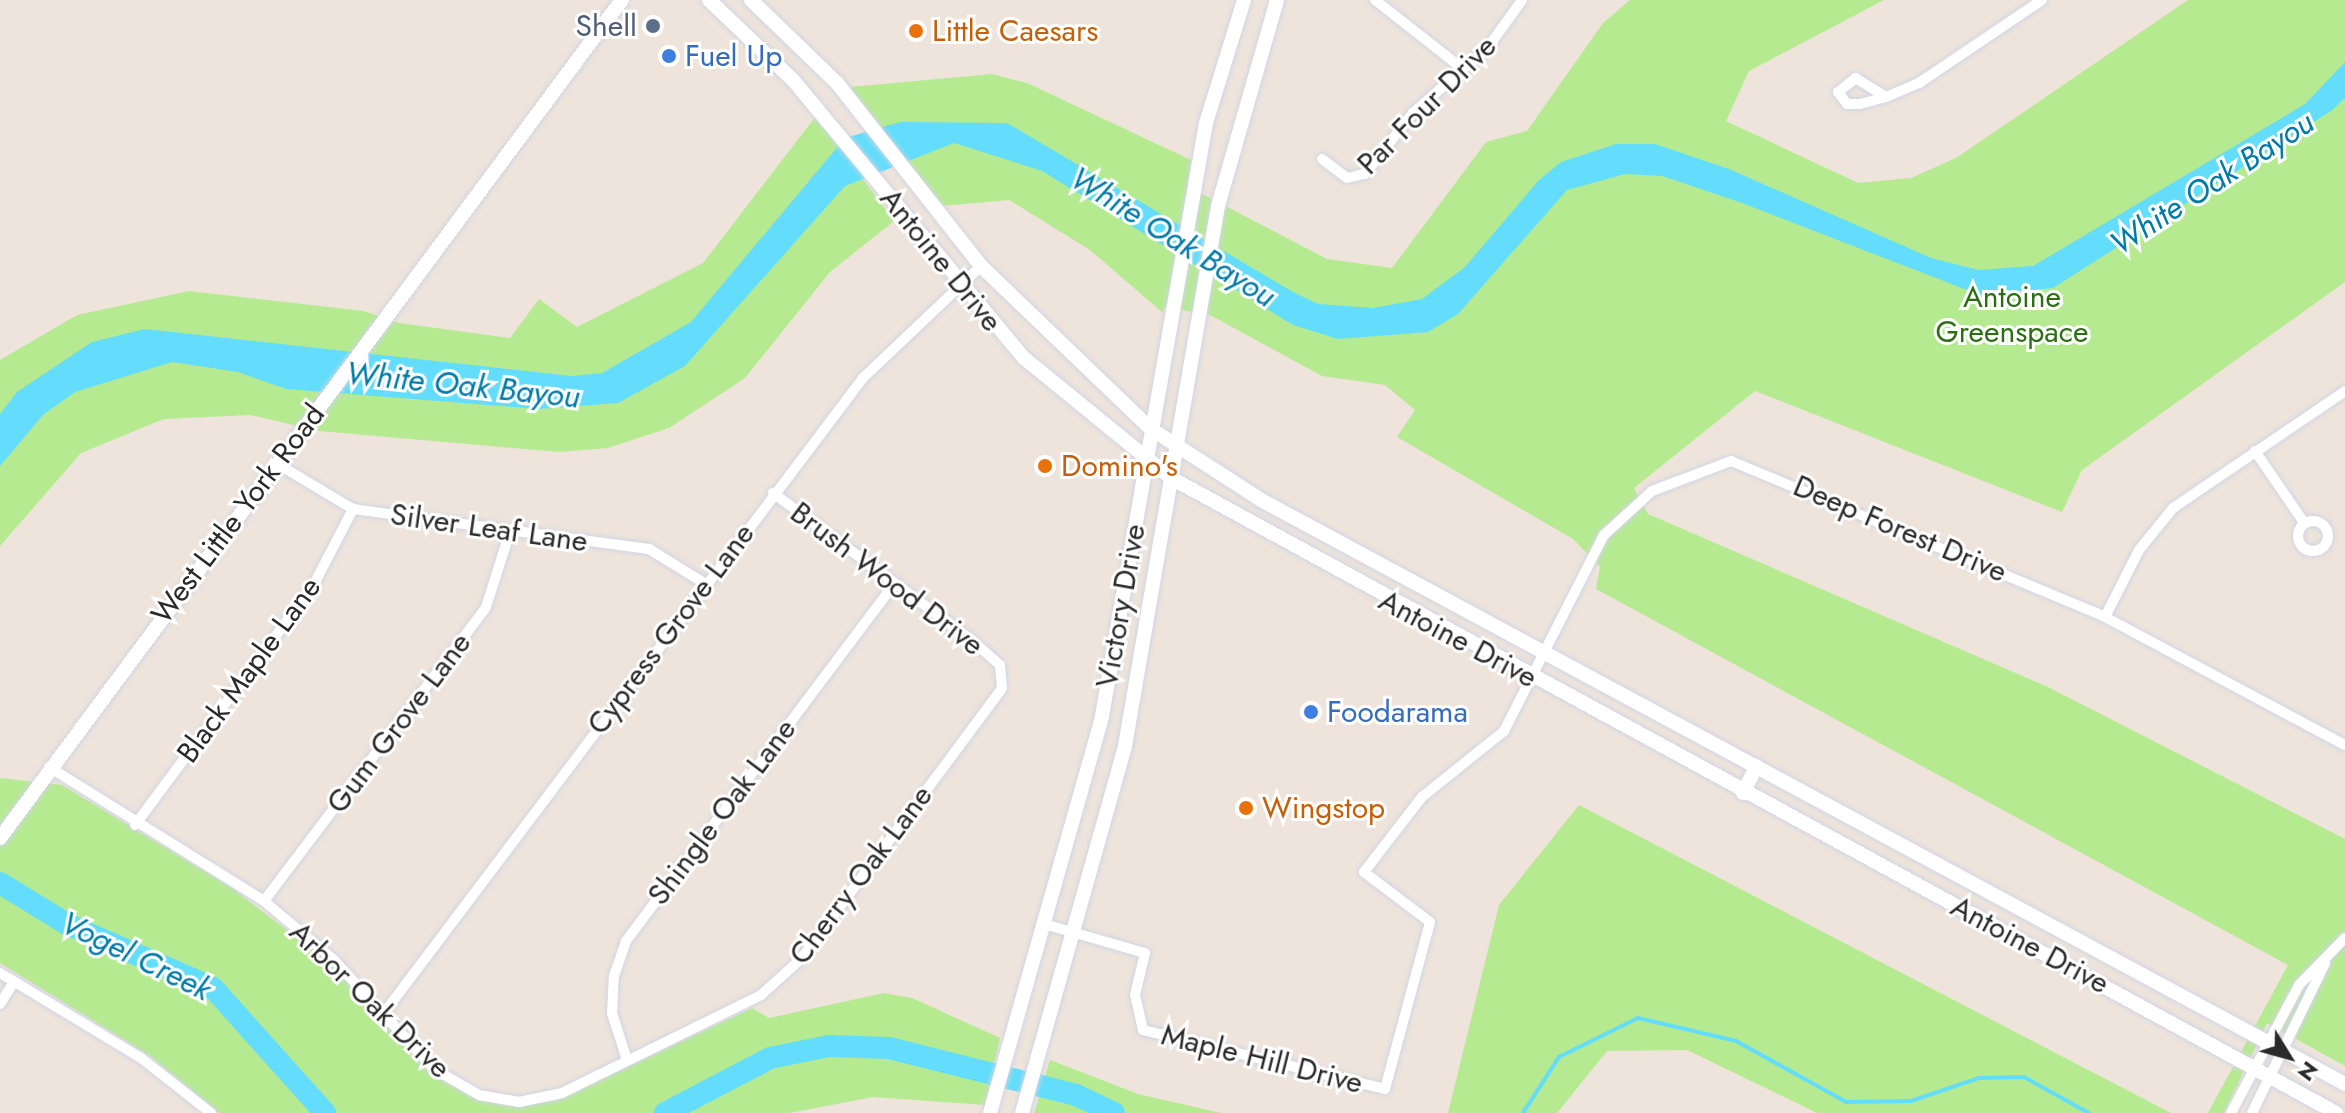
<!DOCTYPE html>
<html>
<head>
<meta charset="utf-8">
<style>
  body { margin:0 }
  #map { position:relative; width:2345px; height:1113px; overflow:hidden; background:#eee4db; font-family:Jost,sans-serif }
  div>[style] { position:absolute }
  [style*='--x'] { left:calc(var(--x)*1px); top:calc(var(--y)*1px); width:calc(var(--w)*1px); rotate:calc(var(--a)*1deg) }
  .green>* { inset:0; background:#b6ea91 }
  .water>* { inset:0; background:#63ddfb }
  .stream>* { height:4px; margin:-2px; padding:0 2px; transform-origin:2px; border-radius:2px; background:#63ddfb }
  .river>* { height:22px; margin:-11px; padding:0 11px; transform-origin:11px; border-radius:11px; background:#63ddfb }
  .roads { filter:drop-shadow(0 0 2px #d0d5e5) drop-shadow(0 0 2px #d0d5e5) }
  .street>* { height:10px; margin:-5px; padding:0 5px; transform-origin:5px; border-radius:5px; background:#fff }
  .street>.ring { margin:-5px; padding:0; box-sizing:content-box; background:none; border:10px solid #fff; border-radius:50% }
  .secondary>* { height:14px; margin:-7px; padding:0 7px; transform-origin:7px; border-radius:7px; background:#fff }
  .dots>* { width:22px; height:22px; translate:-50% -50%; box-sizing:border-box; border:4px solid #fff; border-radius:50% }
  span { translate:-50% -50%; white-space:nowrap; text-align:center; line-height:1.15; -webkit-text-stroke:6px #fff; paint-order:stroke }
  .service-label { font-size:30px; color:#4e5e75 }
  .right { translate:-100% -50%; text-align:right }
  .food-label { font-size:30px; color:#c56008 }
  .left { translate:0 -50%; text-align:left }
  .shop-label { font-size:30px; color:#366cbe }
  .street-label { font-size:30px; color:#2a2a2a }
  .park-label { font-size:30px; color:#2c6f12 }
  .water-label { font-size:32px; color:#007ba9; font-style:italic }
  .north { position:absolute; left:2249px; top:1017px; width:80px; height:80px; -webkit-text-stroke:6px #fff; paint-order:stroke; rotate:127deg; font-size:22px; font-weight:700; line-height:32px; text-align:center; color:#2a2a2a }
  .north::after { content:''; display:block; margin:auto; width:28px; height:36px; background:#2a2a2a; clip-path:polygon(50% 0,100% 100%,50% 72%,0 100%) }
</style>
</head>
<body>
<div id="map">
  <div class="green">
    <i style="clip-path:polygon(1630px 0,1884px 0,1749px 71px,1726px 121px,1858px 183px,1911px 178px,1956px 158px,2188px 0,2345px 0,2345px 282px,2082px 470px,2062px 512px,1755px 391px,1634px 488px,1648px 514px,2048px 687px,2345px 839px,2345px 1066px,2267px 1023px,2224px 1113px,2208px 1113px,2288px 965px,1596px 589px,1600px 567px,1573px 539px,1397px 437px,1415px 410px,1385px 385px,1322px 376px,1210px 315px,1164px 307px,1163px 313px,1090px 250px,1009px 200px,941px 206px,850px 87px,992px 74px,1027px 83px,1191px 160px,1187px 186px,1327px 259px,1392px 268px,1486px 142px,1527px 131px,1603px 23px)"></i>
    <i style="clip-path:polygon(816px 116px,894px 221px,830px 272px,745px 378px,669px 428px,608px 448px,559px 452px,319px 431px,251px 415px,164px 419px,81px 453px,0 546px,0 360px,77px 315px,189px 291px,364px 311px,399px 323px,510px 338px,539px 299px,577px 327px,703px 263px)"></i>
    <i style="clip-path:polygon(0 778px,62px 785px,229px 886px,324px 958px,428px 1069px,471px 1097px,508px 1106px,555px 1101px,752px 1008px,769px 1018px,884px 993px,912px 998px,1000px 1038px,985px 1105px,873px 1097px,790px 1113px,219px 1113px,150px 1056px,0 963px)"></i>
    <i style="clip-path:polygon(1579px 805px,2171px 1113px,1817px 1113px,1687px 1050px,1607px 1051px,1557px 1113px,1448px 1113px,1499px 905px)"></i>
    <i style="clip-path:polygon(1050px 1060px,1138px 1094px,1221px 1113px,1034px 1113px)"></i>
  </div>
  <div class="water">
    <i style="clip-path:polygon(2345px 62px,2345px 98px,2331px 111px,2053px 288px,1980px 295px,1742px 203px,1662px 176px,1625px 174px,1567px 190px,1458px 314px,1428px 332px,1338px 339px,1293px 325px,1042px 171px,954px 143px,845px 186px,685px 366px,618px 403px,538px 409px,286px 389px,238px 372px,172px 362px,75px 392px,43px 415px,0 466px,0 414px,17px 392px,92px 342px,145px 329px,572px 376px,602px 373px,691px 322px,845px 138px,900px 122px,1007px 123px,1293px 292px,1318px 304px,1373px 308px,1422px 299px,1465px 267px,1538px 181px,1561px 162px,1616px 144px,1655px 144px,1729px 169px,1931px 258px,1978px 270px,2033px 266px,2305px 104px)"></i>
  </div>
  <div class="stream">
    <i style="--x:1523;--y:1113;--w:67;--a:-57.3"></i>
    <i style="--x:1559;--y:1057;--w:88;--a:-26.3"></i>
    <i style="--x:1638;--y:1018;--w:101;--a:13.2"></i>
    <i style="--x:1736;--y:1041;--w:126;--a:29"></i>
    <i style="--x:1846;--y:1102;--w:65;--a:-0.9"></i>
    <i style="--x:1911;--y:1101;--w:72;--a:-18.7"></i>
    <i style="--x:1979;--y:1078;--w:45;--a:-1.3"></i>
    <i style="--x:2024;--y:1077;--w:74;--a:29"></i>
  </div>
  <div class="river">
    <i style="--x:0;--y:883;--w:79;--a:31.5"></i>
    <i style="--x:67;--y:924;--w:159;--a:23.7"></i>
    <i style="--x:213;--y:988;--w:168;--a:48.1"></i>
    <i style="--x:665;--y:1113;--w:119;--a:-27.6"></i>
    <i style="--x:770;--y:1058;--w:60;--a:-11.5"></i>
    <i style="--x:829;--y:1046;--w:60;--a:1.9"></i>
    <i style="--x:889;--y:1048;--w:193;--a:14.1"></i>
    <i style="--x:1076;--y:1095;--w:42;--a:25.3"></i>
  </div>
  <div class="roads">
    <div class="street">
      <i style="--x:1375;--y:0;--w:112;--a:38.1"></i>
      <i style="--x:1886;--y:97;--w:36;--a:-148"></i>
      <i style="--x:1856;--y:78;--w:23;--a:142"></i>
      <i style="--x:1838;--y:92;--w:15;--a:53"></i>
      <i style="--x:1847;--y:104;--w:13;--a:0"></i>
      <i style="--x:1860;--y:104;--w:27;--a:-15"></i>
      <i style="--x:1886;--y:97;--w:36;--a:-23"></i>
      <i style="--x:1919;--y:83;--w:148;--a:-34"></i>
      <i style="--x:1322;--y:159;--w:31;--a:37"></i>
      <i style="--x:1347;--y:178;--w:18;--a:-13"></i>
      <i style="--x:1365;--y:174;--w:78;--a:-51.8"></i>
      <i style="--x:1413;--y:113;--w:101;--a:-41.4"></i>
      <i style="--x:1489;--y:46;--w:57;--a:-54.3"></i>
      <i style="--x:2255;--y:451;--w:88;--a:55.6"></i>
      <i style="--x:276;--y:463;--w:90;--a:30.9"></i>
      <i style="--x:353;--y:509;--w:299;--a:7.7"></i>
      <i style="--x:649;--y:549;--w:65;--a:31.7"></i>
      <i class="ring" style="left:2298px;top:521px;width:20px;height:20px"></i>
      <i style="--x:2105;--y:617;--w:75;--a:-63.1"></i>
      <i style="--x:2139;--y:550;--w:54;--a:-51"></i>
      <i style="--x:2173;--y:508;--w:208;--a:-34.2"></i>
      <i style="--x:49;--y:767;--w:253;--a:31.9"></i>
      <i style="--x:264;--y:901;--w:92;--a:40.1"></i>
      <i style="--x:334;--y:960;--w:148;--a:47.5"></i>
      <i style="--x:434;--y:1069;--w:52;--a:30"></i>
      <i style="--x:479;--y:1095;--w:41;--a:9.9"></i>
      <i style="--x:519;--y:1102;--w:44;--a:-11.8"></i>
      <i style="--x:562;--y:1093;--w:222;--a:-26.2"></i>
      <i style="--x:761;--y:995;--w:54;--a:-42"></i>
      <i style="--x:801;--y:959;--w:337;--a:-53.4"></i>
      <i style="--x:1002;--y:688;--w:23;--a:-95"></i>
      <i style="--x:1000;--y:665;--w:41;--a:-138.9"></i>
      <i style="--x:969;--y:638;--w:244;--a:-143.5"></i>
      <i style="--x:135;--y:825;--w:300;--a:-53.4"></i>
      <i style="--x:314;--y:584;--w:85;--a:-62.5"></i>
      <i style="--x:264;--y:901;--w:368;--a:-52.9"></i>
      <i style="--x:486;--y:607;--w:79;--a:-72.3"></i>
      <i style="--x:1044;--y:924;--w:105;--a:16"></i>
      <i style="--x:1145;--y:953;--w:43;--a:103.4"></i>
      <i style="--x:1135;--y:995;--w:36;--a:77"></i>
      <i style="--x:1143;--y:1030;--w:249;--a:13.7"></i>
      <i style="--x:1385;--y:1089;--w:173;--a:-74.9"></i>
      <i style="--x:1430;--y:922;--w:83;--a:-142.9"></i>
      <i style="--x:1364;--y:872;--w:95;--a:-52.3"></i>
      <i style="--x:1422;--y:797;--w:105;--a:-38.8"></i>
      <i style="--x:1504;--y:731;--w:220;--a:-63"></i>
      <i style="--x:1604;--y:535;--w:65;--a:-42.5"></i>
      <i style="--x:1652;--y:491;--w:85;--a:-20.8"></i>
      <i style="--x:1731;--y:461;--w:405;--a:22.6"></i>
      <i style="--x:2105;--y:617;--w:272;--a:28.1"></i>
      <i style="--x:0;--y:973;--w:165;--a:31.1"></i>
      <i style="--x:141;--y:1058;--w:89;--a:38.2"></i>
      <i style="--x:0;--y:1004;--w:25;--a:-58"></i>
      <i style="--x:384;--y:1013;--w:795;--a:-52.97"></i>
      <i style="--x:863;--y:378;--w:163;--a:-43.5"></i>
      <i style="--x:627;--y:1060;--w:49;--a:-107.7"></i>
      <i style="--x:612;--y:1013;--w:37;--a:-87"></i>
      <i style="--x:614;--y:976;--w:37;--a:-71"></i>
      <i style="--x:626;--y:941;--w:445;--a:-53.1"></i>
      <i style="--x:2231;--y:1113;--w:145;--a:-62"></i>
      <i style="--x:2299;--y:985;--w:66;--a:-45.6"></i>
      <i style="--x:2252;--y:1113;--w:167;--a:-64"></i>
    </div>
    <div class="secondary">
      <i style="--x:709;--y:0;--w:116;--a:43.6"></i>
      <i style="--x:793;--y:80;--w:361;--a:50.3"></i>
      <i style="--x:1024;--y:358;--w:190;--a:39.2"></i>
      <i style="--x:1171;--y:478;--w:1327;--a:28.59"></i>
      <i style="--x:751;--y:0;--w:120;--a:44"></i>
      <i style="--x:837;--y:83;--w:233;--a:51.8"></i>
      <i style="--x:981;--y:266;--w:236;--a:43.8"></i>
      <i style="--x:1151;--y:429;--w:131;--a:32.8"></i>
      <i style="--x:1261;--y:500;--w:1231;--a:28.31"></i>
      <i style="--x:1743;--y:793;--w:30;--a:-63"></i>
      <i style="--x:0;--y:838;--w:1044;--a:-53.42"></i>
      <i style="--x:990;--y:1113;--w:412;--a:-74.2"></i>
      <i style="--x:1102;--y:716;--w:602;--a:-80.05"></i>
      <i style="--x:1206;--y:123;--w:129;--a:-72.8"></i>
      <i style="--x:1022;--y:1113;--w:381;--a:-74.3"></i>
      <i style="--x:1125;--y:746;--w:548;--a:-80.23"></i>
      <i style="--x:1218;--y:206;--w:214;--a:-74"></i>
    </div>
  </div>
  <div class="dots">
    <i style="left:653px;top:26px;background:#5c6f8a"></i>
    <i style="left:916px;top:31px;background:#e8710a"></i>
    <i style="left:669px;top:56px;background:#3f7fe0"></i>
    <i style="left:1045px;top:466px;background:#e8710a"></i>
    <i style="left:1311px;top:712px;background:#3f7fe0"></i>
    <i style="left:1246px;top:808px;background:#e8710a"></i>
  </div>
  <div class="service-label">
    <span class="right" style="left:637px;top:26px">Shell</span>
  </div>
  <div class="food-label">
    <span class="left" style="left:932px;top:31px">Little Caesars</span>
    <span class="left" style="left:1061px;top:466px">Domino's</span>
    <span class="left" style="left:1262px;top:808px">Wingstop</span>
  </div>
  <div class="shop-label">
    <span class="left" style="left:685px;top:56px">Fuel Up</span>
    <span class="left" style="left:1327px;top:712px">Foodarama</span>
  </div>
  <div class="street-label">
    <span style="left:1427px;top:105px;rotate:-45deg">Par Four Drive</span>
    <span style="left:941px;top:260px;rotate:51deg">Antoine Drive</span>
    <span style="left:238px;top:514px;rotate:-53deg">West Little York Road</span>
    <span style="left:489px;top:528px;rotate:8deg">Silver Leaf Lane</span>
    <span style="left:1900px;top:529px;rotate:23deg">Deep Forest Drive</span>
    <span style="left:887px;top:579px;rotate:37deg">Brush Wood Drive</span>
    <span style="left:1121px;top:606px;rotate:-80deg">Victory Drive</span>
    <span style="left:671px;top:629px;rotate:-53deg">Cypress Grove Lane</span>
    <span style="left:1458px;top:639px;rotate:28deg">Antoine Drive</span>
    <span style="left:249px;top:670px;rotate:-54deg">Black Maple Lane</span>
    <span style="left:399px;top:723px;rotate:-53deg">Gum Grove Lane</span>
    <span style="left:722px;top:812px;rotate:-53deg">Shingle Oak Lane</span>
    <span style="left:861px;top:875px;rotate:-53deg">Cherry Oak Lane</span>
    <span style="left:2030px;top:945px;rotate:28deg">Antoine Drive</span>
    <span style="left:370px;top:1000px;rotate:44deg">Arbor Oak Drive</span>
    <span style="left:1262px;top:1059px;rotate:14deg">Maple Hill Drive</span>
  </div>
  <div class="park-label">
    <span style="left:2012px;top:314px">Antoine<br>Greenspace</span>
  </div>
  <div class="water-label">
    <span style="left:2212px;top:183px;rotate:-33deg">White Oak Bayou</span>
    <span style="left:1173px;top:237px;rotate:32deg">White Oak Bayou</span>
    <span style="left:463px;top:385px;rotate:6deg">White Oak Bayou</span>
    <span style="left:136px;top:956px;rotate:26deg">Vogel Creek</span>
  </div>
  <div class="north">N</div>
</div>
</body>
</html>
